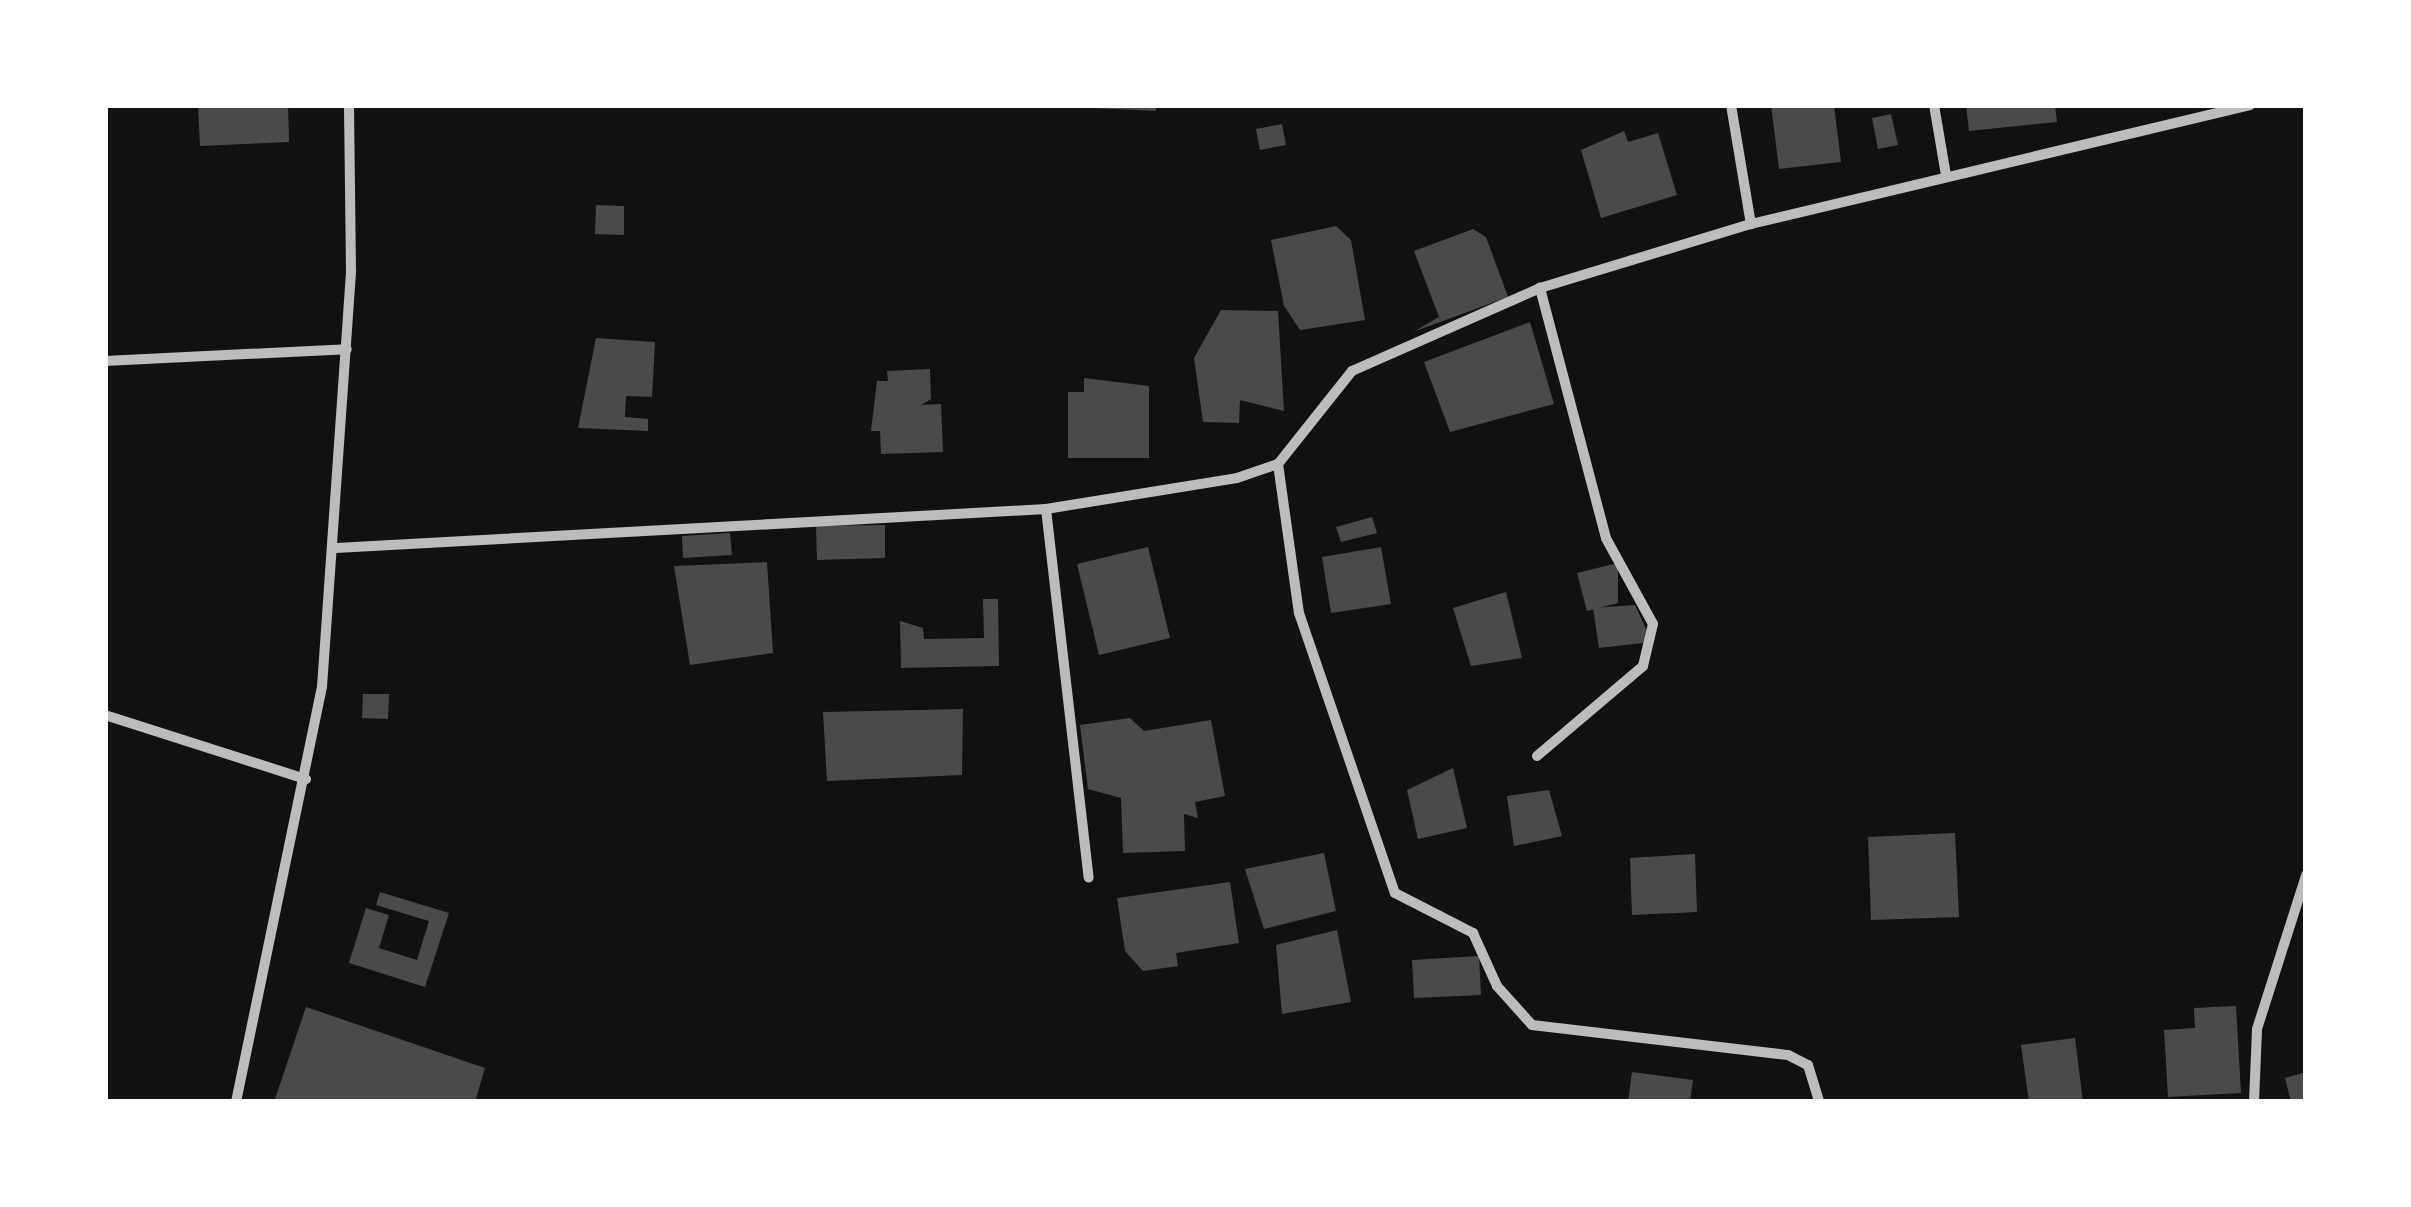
<!DOCTYPE html>
<html>
<head>
<meta charset="utf-8">
<style>
  body { margin:0 }
  #map { position:relative; width:2411px; height:1207px; overflow:hidden; background:#111; font-family:Ubuntu,sans-serif }
  div>[style] { position:absolute }
  [style*='--x'] { left:calc(var(--x)*1px); top:calc(var(--y)*1px); width:calc(var(--w)*1px); rotate:calc(var(--a)*1deg) }
  .building>* { inset:0; background:#4a4a4a }
  .minor>* { height:10px; margin:-5px; padding:0 5px; transform-origin:5px; border-radius:5px; background:#bcbcbc }
  span { translate:-50% -50%; white-space:nowrap; text-align:center; line-height:1.15; -webkit-text-stroke:8px #fff; paint-order:stroke }
  .frame { position:absolute; inset:0; border:108px solid #fff; pointer-events:none }
</style>
</head>
<body>
<div id="map">
  <div class="building">
    <i style="clip-path:polygon(198px 105px,288px 105px,289px 142px,200px 146px)"></i>
    <i style="clip-path:polygon(1093px 105px,1156px 105px,1156px 111px,1093px 108px)"></i>
    <i style="clip-path:polygon(1771px 105px,1834px 105px,1841px 162px,1779px 169px)"></i>
    <i style="clip-path:polygon(1966px 105px,2055px 105px,2057px 122px,1969px 131px)"></i>
    <i style="clip-path:polygon(1891px 114px,1898px 145px,1878px 149px,1872px 118px)"></i>
    <i style="clip-path:polygon(1282px 124px,1286px 145px,1260px 150px,1256px 129px)"></i>
    <i style="clip-path:polygon(1624px 131px,1628px 142px,1658px 133px,1677px 195px,1601px 218px,1581px 150px)"></i>
    <i style="clip-path:polygon(596px 205px,624px 206px,624px 235px,595px 234px)"></i>
    <i style="clip-path:polygon(1336px 226px,1351px 240px,1365px 320px,1300px 330px,1284px 306px,1271px 240px)"></i>
    <i style="clip-path:polygon(1473px 229px,1486px 237px,1508px 297px,1413px 332px,1439px 317px,1414px 251px)"></i>
    <i style="clip-path:polygon(1221px 310px,1278px 311px,1284px 411px,1240px 400px,1239px 423px,1203px 422px,1194px 358px)"></i>
    <i style="clip-path:polygon(1530px 322px,1554px 404px,1450px 432px,1424px 362px)"></i>
    <i style="clip-path:polygon(596px 338px,655px 342px,652px 397px,626px 396px,625px 417px,648px 419px,648px 431px,578px 428px)"></i>
    <i style="clip-path:polygon(930px 369px,931px 399px,921px 405px,941px 404px,943px 452px,881px 454px,880px 431px,871px 431px,877px 381px,888px 381px,887px 371px)"></i>
    <i style="clip-path:polygon(1084px 378px,1149px 386px,1149px 458px,1068px 458px,1068px 392px,1084px 392px)"></i>
    <i style="clip-path:polygon(1372px 517px,1377px 533px,1341px 542px,1336px 527px)"></i>
    <i style="clip-path:polygon(885px 525px,885px 558px,817px 560px,816px 526px)"></i>
    <i style="clip-path:polygon(730px 533px,732px 555px,683px 558px,682px 536px)"></i>
    <i style="clip-path:polygon(1148px 547px,1170px 638px,1099px 655px,1077px 564px)"></i>
    <i style="clip-path:polygon(1381px 547px,1391px 604px,1331px 613px,1322px 557px)"></i>
    <i style="clip-path:polygon(767px 562px,773px 653px,690px 665px,674px 566px)"></i>
    <i style="clip-path:polygon(1618px 563px,1618px 603px,1587px 611px,1577px 573px)"></i>
    <i style="clip-path:polygon(1506px 592px,1522px 658px,1471px 666px,1453px 608px)"></i>
    <i style="clip-path:polygon(983px 599px,998px 599px,999px 666px,901px 668px,900px 621px,923px 628px,924px 639px,984px 638px)"></i>
    <i style="clip-path:polygon(1635px 605px,1652px 642px,1599px 648px,1593px 608px)"></i>
    <i style="clip-path:polygon(363px 694px,389px 694px,388px 719px,362px 718px)"></i>
    <i style="clip-path:polygon(963px 709px,962px 775px,827px 781px,823px 712px)"></i>
    <i style="clip-path:polygon(1130px 718px,1144px 731px,1211px 720px,1225px 796px,1195px 802px,1198px 818px,1184px 814px,1185px 851px,1123px 853px,1121px 798px,1088px 789px,1080px 725px)"></i>
    <i style="clip-path:polygon(1453px 768px,1467px 828px,1418px 839px,1407px 790px)"></i>
    <i style="clip-path:polygon(1549px 790px,1562px 836px,1514px 846px,1507px 796px)"></i>
    <i style="clip-path:polygon(1955px 833px,1959px 917px,1871px 920px,1868px 837px)"></i>
    <i style="clip-path:polygon(1324px 853px,1336px 911px,1264px 929px,1245px 869px)"></i>
    <i style="clip-path:polygon(1695px 854px,1697px 912px,1632px 915px,1630px 858px)"></i>
    <i style="clip-path:polygon(1230px 882px,1239px 943px,1176px 953px,1178px 966px,1143px 971px,1125px 951px,1117px 898px)"></i>
    <i style="clip-path:polygon(380px 892px,449px 913px,425px 987px,349px 963px,366px 908px,389px 915px,379px 948px,417px 960px,429px 921px,376px 905px)"></i>
    <i style="clip-path:polygon(1337px 930px,1351px 1002px,1282px 1014px,1276px 945px)"></i>
    <i style="clip-path:polygon(1479px 956px,1481px 995px,1414px 998px,1412px 960px)"></i>
    <i style="clip-path:polygon(2236px 1006px,2241px 1093px,2168px 1097px,2164px 1030px,2195px 1028px,2194px 1008px)"></i>
    <i style="clip-path:polygon(306px 1007px,485px 1068px,475px 1102px,274px 1102px)"></i>
    <i style="clip-path:polygon(2075px 1038px,2083px 1102px,2029px 1102px,2021px 1045px)"></i>
    <i style="clip-path:polygon(1632px 1072px,1693px 1080px,1690px 1102px,1628px 1102px)"></i>
    <i style="clip-path:polygon(2306px 1072px,2306px 1102px,2291px 1102px,2285px 1078px)"></i>
  </div>
  <div class="minor">
    <i style="--x:1731;--y:105;--w:121;--a:80.5"></i>
    <i style="--x:1934;--y:105;--w:71;--a:80.3"></i>
    <i style="--x:105;--y:361;--w:242;--a:-2.8"></i>
    <i style="--x:1278;--y:464;--w:150;--a:82"></i>
    <i style="--x:1299;--y:613;--w:296;--a:71.1"></i>
    <i style="--x:1395;--y:893;--w:88;--a:27.1"></i>
    <i style="--x:1473;--y:933;--w:58;--a:65.6"></i>
    <i style="--x:1497;--y:986;--w:52;--a:48.1"></i>
    <i style="--x:1532;--y:1025;--w:258;--a:6.7"></i>
    <i style="--x:1788;--y:1055;--w:22;--a:27"></i>
    <i style="--x:1808;--y:1065;--w:39;--a:73"></i>
    <i style="--x:1046;--y:509;--w:371;--a:83.4"></i>
    <i style="--x:336;--y:548;--w:711;--a:-3.14"></i>
    <i style="--x:1046;--y:509;--w:193;--a:-9.2"></i>
    <i style="--x:1237;--y:478;--w:43;--a:-18.9"></i>
    <i style="--x:1278;--y:464;--w:119;--a:-51.5"></i>
    <i style="--x:1352;--y:371;--w:206;--a:-23.8"></i>
    <i style="--x:1540;--y:288;--w:220;--a:-16.9"></i>
    <i style="--x:1751;--y:224;--w:513;--a:-13.41"></i>
    <i style="--x:105;--y:715;--w:211;--a:17.7"></i>
    <i style="--x:1537;--y:756;--w:139;--a:-40.3"></i>
    <i style="--x:1643;--y:666;--w:43;--a:-76.6"></i>
    <i style="--x:1653;--y:624;--w:98;--a:-118.7"></i>
    <i style="--x:1606;--y:538;--w:259;--a:-104.8"></i>
    <i style="--x:236;--y:1102;--w:424;--a:-78.3"></i>
    <i style="--x:322;--y:687;--w:417;--a:-86"></i>
    <i style="--x:351;--y:271;--w:166;--a:-90.7"></i>
    <i style="--x:2254;--y:1102;--w:73;--a:-87.6"></i>
    <i style="--x:2257;--y:1029;--w:162;--a:-72.3"></i>
  </div>
  <div class="frame"></div>
</div>
</body>
</html>
